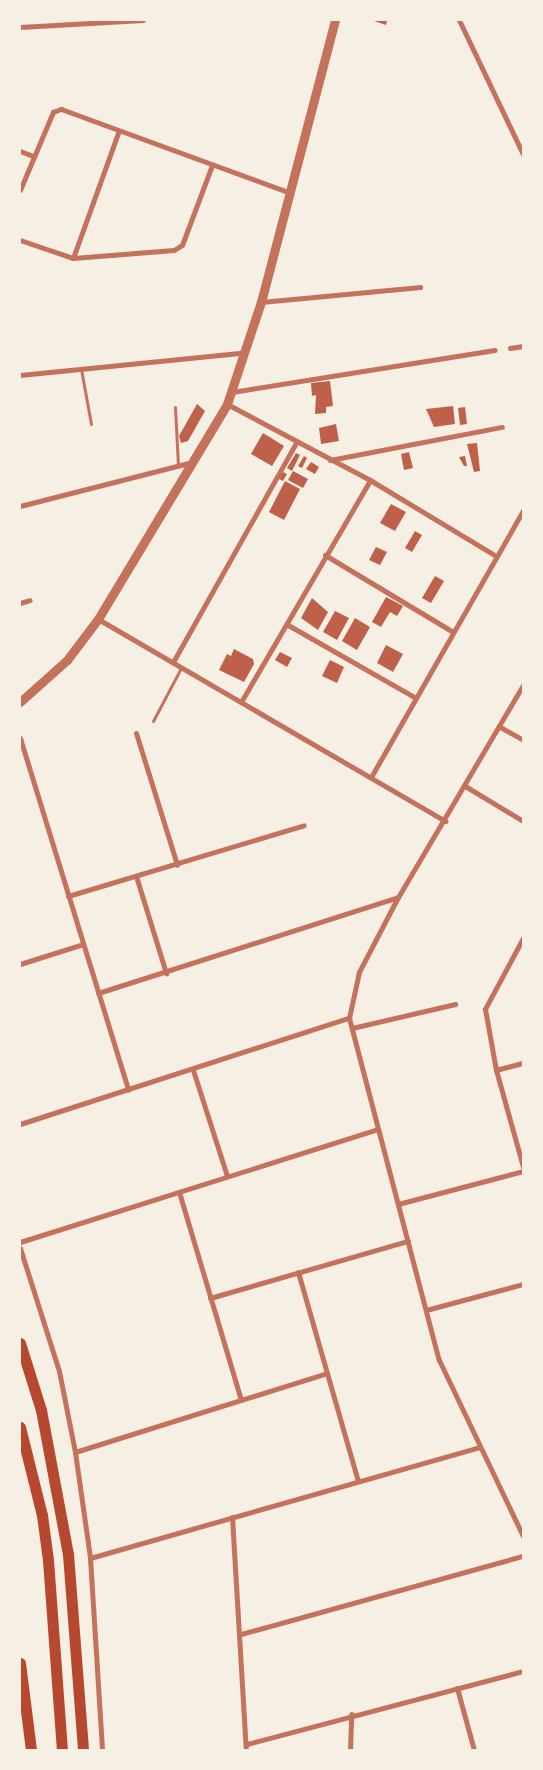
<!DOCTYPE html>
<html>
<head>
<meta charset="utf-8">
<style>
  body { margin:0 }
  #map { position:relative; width:543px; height:1770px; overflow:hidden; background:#f6efe4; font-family:Roboto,sans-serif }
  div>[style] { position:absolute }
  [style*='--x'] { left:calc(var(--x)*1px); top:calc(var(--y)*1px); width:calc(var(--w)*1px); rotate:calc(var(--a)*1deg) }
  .building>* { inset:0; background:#bf614a }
  .service>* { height:3px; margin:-1.5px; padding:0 1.5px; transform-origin:1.5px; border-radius:1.5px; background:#c5725c }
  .minor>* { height:5px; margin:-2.5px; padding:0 2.5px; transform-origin:2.5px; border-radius:2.5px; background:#c5725c }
  .tertiary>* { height:9px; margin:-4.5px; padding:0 4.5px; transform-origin:4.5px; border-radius:4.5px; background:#c5725c }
  .trunk>* { height:11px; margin:-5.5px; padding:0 5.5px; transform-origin:5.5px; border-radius:5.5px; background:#b5482f }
  span { translate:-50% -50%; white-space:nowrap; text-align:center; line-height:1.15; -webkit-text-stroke:4px #f6efe4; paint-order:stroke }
  .frame { position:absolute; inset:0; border:21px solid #f6efe4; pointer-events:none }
</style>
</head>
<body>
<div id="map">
  <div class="building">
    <i style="clip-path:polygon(371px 20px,387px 20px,386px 25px)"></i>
    <i style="clip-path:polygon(330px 381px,333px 406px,326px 407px,326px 413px,315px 414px,316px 395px,312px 396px,311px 383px)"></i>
    <i style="clip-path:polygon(197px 404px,205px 411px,188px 441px,181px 443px,179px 436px)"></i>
    <i style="clip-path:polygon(453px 406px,455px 424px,434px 427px,426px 409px)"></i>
    <i style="clip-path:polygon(465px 407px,467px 424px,460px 425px,458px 408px)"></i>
    <i style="clip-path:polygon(336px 424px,339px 441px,321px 444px,319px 428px)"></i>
    <i style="clip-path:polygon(263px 433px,284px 446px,272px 466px,251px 454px)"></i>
    <i style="clip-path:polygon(477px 443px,480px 471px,474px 472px,467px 444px)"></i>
    <i style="clip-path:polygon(409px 452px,413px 468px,404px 470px,401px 454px)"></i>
    <i style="clip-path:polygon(296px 453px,300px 455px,292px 471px,287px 468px)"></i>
    <i style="clip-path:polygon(304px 456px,307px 458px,302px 468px,298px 466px)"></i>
    <i style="clip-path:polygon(465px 456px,467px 466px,464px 466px,459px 457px)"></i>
    <i style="clip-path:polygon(311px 462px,319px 467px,315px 474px,306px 469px)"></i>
    <i style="clip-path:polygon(281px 471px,287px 474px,283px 481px,277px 478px)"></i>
    <i style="clip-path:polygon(293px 471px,308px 479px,303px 488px,288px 480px)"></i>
    <i style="clip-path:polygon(285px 481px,300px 489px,284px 520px,269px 512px)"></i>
    <i style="clip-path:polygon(391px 504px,406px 512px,395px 531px,380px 523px)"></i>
    <i style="clip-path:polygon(415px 531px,422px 535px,412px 552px,405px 548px)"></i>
    <i style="clip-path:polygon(376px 547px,387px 552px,380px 565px,369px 560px)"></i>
    <i style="clip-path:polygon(435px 576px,444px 581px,431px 603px,422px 598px)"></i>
    <i style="clip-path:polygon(386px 597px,403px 606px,397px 616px,390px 612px,381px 627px,372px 622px)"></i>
    <i style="clip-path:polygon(312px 598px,328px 612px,318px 630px,301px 618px)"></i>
    <i style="clip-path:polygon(335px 611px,349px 618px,337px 640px,323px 632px)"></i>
    <i style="clip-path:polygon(355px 618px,370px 627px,357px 650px,342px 641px)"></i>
    <i style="clip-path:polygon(386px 645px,403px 654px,393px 672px,377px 663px)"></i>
    <i style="clip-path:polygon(234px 649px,253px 659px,254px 664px,244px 682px,219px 670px,227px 654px,231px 656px)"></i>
    <i style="clip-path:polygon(280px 652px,292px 658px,287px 667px,275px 660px)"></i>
    <i style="clip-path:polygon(330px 660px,344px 667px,337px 683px,322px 676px)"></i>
  </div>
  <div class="service">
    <i style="--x:81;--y:369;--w:56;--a:79.7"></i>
    <i style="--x:175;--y:407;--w:59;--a:87.1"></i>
    <i style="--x:153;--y:721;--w:60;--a:-62.2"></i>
  </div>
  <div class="minor">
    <i style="--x:459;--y:20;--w:148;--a:64.5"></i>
    <i style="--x:20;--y:27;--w:123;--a:-3.3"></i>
    <i style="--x:20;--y:151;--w:14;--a:21"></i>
    <i style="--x:20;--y:190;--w:85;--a:-67.1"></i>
    <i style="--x:53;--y:112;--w:9;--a:-21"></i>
    <i style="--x:61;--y:109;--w:242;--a:20.1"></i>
    <i style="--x:20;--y:240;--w:56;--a:18.8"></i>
    <i style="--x:73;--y:258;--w:101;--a:-4.5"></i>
    <i style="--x:174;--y:250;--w:9;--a:-32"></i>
    <i style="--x:182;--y:245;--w:85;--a:-69.4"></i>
    <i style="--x:73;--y:258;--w:133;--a:-70.2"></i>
    <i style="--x:261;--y:302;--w:160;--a:-5.4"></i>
    <i style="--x:510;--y:348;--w:13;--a:-9"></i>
    <i style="--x:20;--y:375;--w:223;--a:-5.7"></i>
    <i style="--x:232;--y:392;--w:266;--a:-9.1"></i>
    <i style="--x:227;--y:404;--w:162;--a:28"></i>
    <i style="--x:370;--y:480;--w:147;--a:31.1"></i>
    <i style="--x:330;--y:460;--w:175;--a:-10.9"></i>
    <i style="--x:20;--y:506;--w:178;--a:-14.3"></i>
    <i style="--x:325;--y:555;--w:149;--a:31"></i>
    <i style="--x:20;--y:603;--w:10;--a:-17"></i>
    <i style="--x:98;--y:619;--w:402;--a:30.2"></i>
    <i style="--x:288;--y:625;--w:147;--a:29.7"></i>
    <i style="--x:173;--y:662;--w:253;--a:-60.7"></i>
    <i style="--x:523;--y:685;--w:246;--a:120.5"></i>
    <i style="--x:398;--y:897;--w:85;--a:117.5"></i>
    <i style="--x:359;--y:972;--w:47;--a:102.3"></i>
    <i style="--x:349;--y:1018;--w:354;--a:75.3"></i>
    <i style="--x:439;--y:1360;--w:195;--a:64.5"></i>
    <i style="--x:241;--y:702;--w:257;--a:-59.8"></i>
    <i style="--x:500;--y:727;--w:26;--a:29"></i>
    <i style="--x:136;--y:733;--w:138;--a:72.7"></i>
    <i style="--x:20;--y:738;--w:368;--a:72.9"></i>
    <i style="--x:371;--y:777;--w:307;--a:-60.3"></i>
    <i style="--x:465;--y:786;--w:68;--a:31.1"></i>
    <i style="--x:136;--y:876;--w:102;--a:72.8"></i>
    <i style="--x:68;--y:896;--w:246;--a:-16.7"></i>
    <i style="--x:523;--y:938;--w:81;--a:118.2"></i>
    <i style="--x:485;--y:1009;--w:62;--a:79.8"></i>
    <i style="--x:496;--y:1070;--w:101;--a:74.4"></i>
    <i style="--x:20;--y:964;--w:66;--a:-17.6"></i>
    <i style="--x:98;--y:993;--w:315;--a:-17.7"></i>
    <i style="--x:352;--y:1028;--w:106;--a:-13.1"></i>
    <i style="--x:193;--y:1070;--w:111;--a:72.2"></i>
    <i style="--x:496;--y:1070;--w:28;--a:-15"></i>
    <i style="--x:20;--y:1124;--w:346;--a:-17.9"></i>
    <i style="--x:179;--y:1192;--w:217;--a:73.4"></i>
    <i style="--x:398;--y:1204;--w:129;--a:-14.8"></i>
    <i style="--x:20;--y:1242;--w:375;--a:-17.5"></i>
    <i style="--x:20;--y:1248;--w:129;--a:72.4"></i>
    <i style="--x:59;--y:1371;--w:83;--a:78.8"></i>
    <i style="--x:75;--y:1452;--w:107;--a:81.9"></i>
    <i style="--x:90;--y:1558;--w:192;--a:86.4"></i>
    <i style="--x:298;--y:1272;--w:217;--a:74"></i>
    <i style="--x:210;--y:1298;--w:206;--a:-16.1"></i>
    <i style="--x:426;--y:1310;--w:100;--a:-15"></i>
    <i style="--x:75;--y:1452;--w:264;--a:-17.4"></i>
    <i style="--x:232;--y:1517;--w:233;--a:86.6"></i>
    <i style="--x:90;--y:1558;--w:405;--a:-15.9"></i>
    <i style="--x:241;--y:1634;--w:293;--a:-15.5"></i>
    <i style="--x:457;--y:1688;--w:64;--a:74.7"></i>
    <i style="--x:247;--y:1744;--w:285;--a:-14.8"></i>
    <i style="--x:350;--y:1750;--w:36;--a:-88"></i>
  </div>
  <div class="tertiary">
    <i style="--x:20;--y:702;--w:63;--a:-41.8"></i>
    <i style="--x:67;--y:660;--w:51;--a:-52.9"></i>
    <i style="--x:98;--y:619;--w:251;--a:-59"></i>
    <i style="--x:227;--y:404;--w:108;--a:-71.6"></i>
    <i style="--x:261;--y:302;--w:292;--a:-75.3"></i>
  </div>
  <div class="trunk">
    <i style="--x:20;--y:1343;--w:70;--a:72.6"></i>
    <i style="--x:41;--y:1410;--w:147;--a:79.4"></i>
    <i style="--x:68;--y:1554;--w:197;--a:85.6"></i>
    <i style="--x:20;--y:1427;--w:91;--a:76"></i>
    <i style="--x:42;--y:1515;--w:45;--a:82.4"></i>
    <i style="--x:48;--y:1560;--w:191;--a:85.8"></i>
    <i style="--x:20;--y:1663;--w:88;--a:82.8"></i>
  </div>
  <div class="frame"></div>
</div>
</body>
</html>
